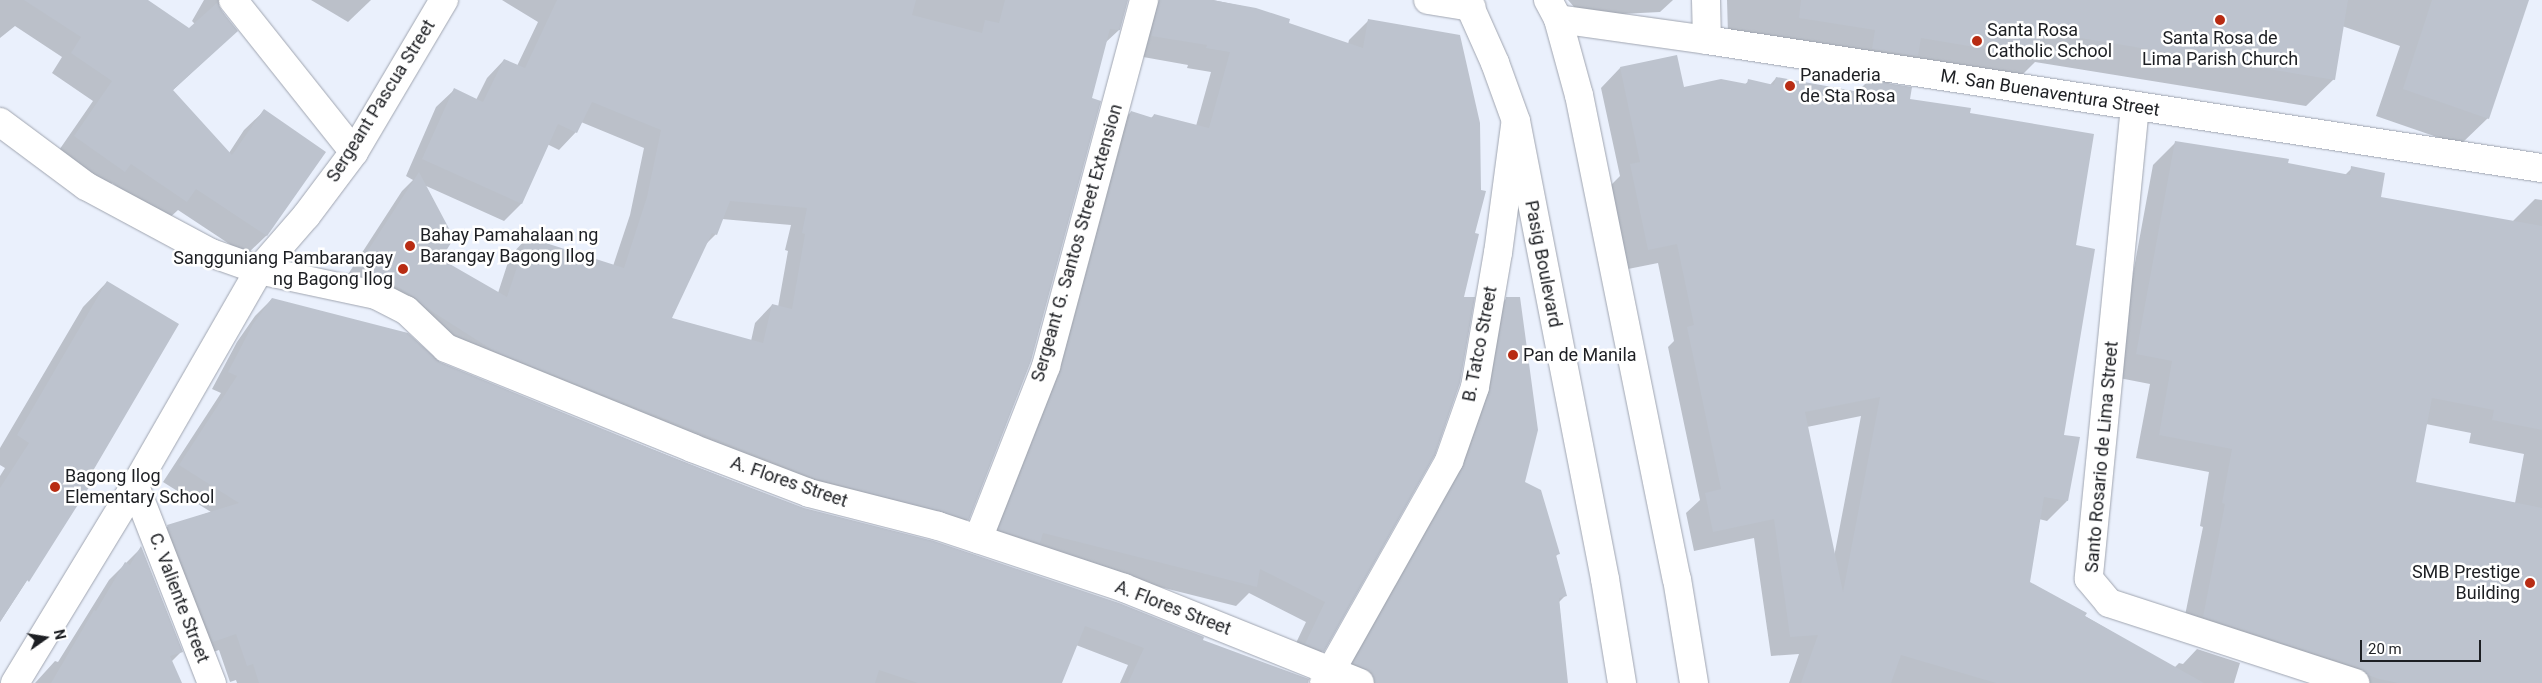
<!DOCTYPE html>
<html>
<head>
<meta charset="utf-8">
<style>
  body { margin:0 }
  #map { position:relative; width:2542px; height:683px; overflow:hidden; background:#eaf0fc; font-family:Roboto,sans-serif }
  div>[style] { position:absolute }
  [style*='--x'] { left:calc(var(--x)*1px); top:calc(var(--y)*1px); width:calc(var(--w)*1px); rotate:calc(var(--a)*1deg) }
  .shadow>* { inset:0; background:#0003 }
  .building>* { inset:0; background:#bdc3ce }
  .roads { filter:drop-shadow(0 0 1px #a0a5b0) drop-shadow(0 0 1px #a0a5b0) }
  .minor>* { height:28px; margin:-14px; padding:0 14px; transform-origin:14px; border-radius:14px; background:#fff }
  .secondary>* { height:28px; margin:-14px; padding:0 14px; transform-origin:14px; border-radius:14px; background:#fff }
  .dots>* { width:14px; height:14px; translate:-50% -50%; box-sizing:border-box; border:2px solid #fff; border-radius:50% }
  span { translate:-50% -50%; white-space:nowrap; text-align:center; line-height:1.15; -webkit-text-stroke:5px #fff; paint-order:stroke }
  .poi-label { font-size:18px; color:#1d1f23 }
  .left { translate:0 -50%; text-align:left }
  .right { translate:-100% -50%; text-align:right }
  .street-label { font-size:18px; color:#1d1f23 }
  .north { position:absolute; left:20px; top:613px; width:50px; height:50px; -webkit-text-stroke:4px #fff; paint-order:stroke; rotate:77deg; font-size:14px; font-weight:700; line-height:20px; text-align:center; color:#1d1f23 }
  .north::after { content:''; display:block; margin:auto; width:18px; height:22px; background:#1d1f23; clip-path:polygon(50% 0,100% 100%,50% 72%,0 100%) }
  .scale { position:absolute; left:2360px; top:640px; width:121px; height:22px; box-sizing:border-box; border:2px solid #1d1f23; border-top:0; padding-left:6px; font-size:15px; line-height:18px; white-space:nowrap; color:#1d1f23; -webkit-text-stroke:4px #fff; paint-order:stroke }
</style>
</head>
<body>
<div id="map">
  <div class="shadow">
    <i style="clip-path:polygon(0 0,146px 0,189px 30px,195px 24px,192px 21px,204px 0,224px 0,218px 5px,236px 31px,172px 91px,229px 153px,244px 130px,264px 111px,324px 153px,266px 236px,246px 255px,178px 210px,166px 221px,112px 183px,105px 191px,55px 156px,93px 101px,52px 73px,62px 57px,15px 26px,0 38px)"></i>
    <i style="clip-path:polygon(311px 0,371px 0,348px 22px)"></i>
    <i style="clip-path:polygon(evenodd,502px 0,1127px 0,1119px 30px,1105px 43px,968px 519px,950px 537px,476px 368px,343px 282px,402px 191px,413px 180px,406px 176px,436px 107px,454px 90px,476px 100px,487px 78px,504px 60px,517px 66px,538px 22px,502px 0,581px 122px,644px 148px,630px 215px,613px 266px,527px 238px,510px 256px,498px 293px,439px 260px,424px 185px,504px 221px,521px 204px,547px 144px,559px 150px,576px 132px,581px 122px,502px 0,722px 219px,791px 225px,785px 250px,788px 251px,778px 307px,772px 305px,755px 323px,751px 341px,670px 318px,704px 246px,716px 234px,722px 219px)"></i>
    <i style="clip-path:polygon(1148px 0,1213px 0,1256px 9px,1288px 24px,1348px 44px,1349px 40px,1369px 20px,1480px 191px,1323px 651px,1303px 671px,1286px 664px,1306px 622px,1249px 593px,1236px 606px,1028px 554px,980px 549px,1111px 132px,1131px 112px,1151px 118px,1154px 115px,1196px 126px,1211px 72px,1187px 68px,1188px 65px,1132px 55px)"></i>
    <i style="clip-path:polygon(1568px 0,1673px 0,1660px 12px,1582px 16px)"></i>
    <i style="clip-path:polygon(evenodd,1727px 0,2528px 0,2488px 118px,2460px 145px,2376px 116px,2400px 46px,2342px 26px,2334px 79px,2306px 106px,2035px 62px,2012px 85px,1905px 67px,1888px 85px,1909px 100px,1969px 114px,2074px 246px,2063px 436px,2078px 438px,2067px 501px,2047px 521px,2039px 519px,2028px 583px,2174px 668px,2179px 663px,2183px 664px,2197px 649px,2240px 663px,2234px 683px,1789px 683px,1799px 654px,1771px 656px,1754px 538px,1694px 551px,1686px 513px,1700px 500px,1668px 347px,1674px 341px,1658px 263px,1628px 269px,1611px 185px,1620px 176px,1601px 88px,1620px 68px,1683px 88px,1744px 85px,1749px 81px,1770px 85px,1776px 78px,1856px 93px,1869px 80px,1845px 76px,1848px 57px,1728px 34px,1727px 0,1861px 416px,1834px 557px,1807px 427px,1861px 416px)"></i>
    <i style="clip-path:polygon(evenodd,2176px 142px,2345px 175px,2352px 168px,2380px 198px,2512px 222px,2535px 199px,2542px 200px,2542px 683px,2312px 683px,2180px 640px,2203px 527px,2200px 526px,2209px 472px,2136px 458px,2150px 384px,2114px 377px,2153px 165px,2176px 142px,2426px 424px,2471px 433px,2469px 443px,2524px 454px,2515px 503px,2415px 483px,2426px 424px)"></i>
    <i style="clip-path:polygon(107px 282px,86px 482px,90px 484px,0 622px,0 476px,5px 468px,0 465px,0 448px,83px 307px)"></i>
    <i style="clip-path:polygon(1507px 298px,1523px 483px,1558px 554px,1555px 557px,1566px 595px,1559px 602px,1567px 683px,1342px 683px,1337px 680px,1446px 487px,1490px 315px)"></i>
    <i style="clip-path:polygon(272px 299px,803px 509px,1201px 641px,1308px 680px,1308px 683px,1120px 683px,1128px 665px,1076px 645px,1061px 683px,237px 683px,236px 680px,230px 682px,219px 650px,196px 658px,151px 543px,168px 526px,211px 512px,163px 482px,221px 393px,212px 389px,237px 342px,255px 316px)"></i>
    <i style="clip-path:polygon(141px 548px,182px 651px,171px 662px,181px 683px,35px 683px,55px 661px,58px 662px,109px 580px)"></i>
  </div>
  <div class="building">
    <i style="clip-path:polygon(24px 0,148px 0,189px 28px,218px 2px,221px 10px,238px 31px,173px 90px,232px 155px,264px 109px,326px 152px,267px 236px,196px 189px,187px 202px,131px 164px,125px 172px,74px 136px,112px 81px,71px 53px,81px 37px)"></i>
    <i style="clip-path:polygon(evenodd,557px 0,916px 0,912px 15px,982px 33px,985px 20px,999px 23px,1005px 0,1128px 0,1120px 30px,1110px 29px,1092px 98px,1101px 101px,1031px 361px,969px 520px,814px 478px,494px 351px,425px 307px,413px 296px,359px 264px,419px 172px,454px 238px,441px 259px,507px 297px,527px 237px,624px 268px,647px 197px,661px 130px,592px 102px,577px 133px,558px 124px,522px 204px,422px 159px,454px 88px,483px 102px,504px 59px,525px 68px,557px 0,730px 201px,807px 208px,802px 233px,805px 234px,792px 309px,772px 304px,763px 343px,672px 318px,712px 233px,717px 235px,730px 201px)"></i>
    <i style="clip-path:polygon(1159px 0,1212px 0,1256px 8px,1290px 19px,1289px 23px,1363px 48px,1368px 19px,1460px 35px,1480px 123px,1481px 190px,1486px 191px,1475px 233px,1479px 234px,1464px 297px,1475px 297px,1460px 383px,1435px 455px,1324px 652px,1305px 644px,1325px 602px,1260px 569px,1257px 587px,1043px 533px,1040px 543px,998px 530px,1061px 370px,1131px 111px,1153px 118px,1154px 114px,1209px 128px,1230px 52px,1206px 48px,1207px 45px,1151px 36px)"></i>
    <i style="clip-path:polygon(1801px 0,2348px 0,2335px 80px,2044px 32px,2040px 58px,1921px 38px,1918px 56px,1872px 49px,1875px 30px,1799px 18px)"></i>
    <i style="clip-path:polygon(2432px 0,2529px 0,2489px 119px,2403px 89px)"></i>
    <i style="clip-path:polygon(evenodd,1677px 55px,1684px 87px,1721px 79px,1747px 84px,1748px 79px,1774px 85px,1776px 77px,1865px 93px,1867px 80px,1912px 87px,1910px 99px,1971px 108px,1970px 113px,2094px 134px,2076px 245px,2095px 249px,2064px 435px,2080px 437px,2068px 501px,2044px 497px,2030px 582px,2087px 613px,2085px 616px,2204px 683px,1996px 683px,1901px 655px,1891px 683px,1801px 683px,1818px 635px,1790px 637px,1774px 519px,1713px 532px,1705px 493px,1721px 489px,1687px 327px,1694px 325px,1677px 244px,1648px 250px,1630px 164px,1640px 162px,1620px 67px,1677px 55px,1880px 397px,1843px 592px,1805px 412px,1880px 397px)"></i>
    <i style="clip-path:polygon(2175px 141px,2289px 159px,2288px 163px,2350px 175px,2351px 166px,2385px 173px,2381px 197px,2542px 226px,2542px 430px,2492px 420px,2494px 410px,2432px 398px,2416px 482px,2542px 508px,2542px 683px,2398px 683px,2379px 679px,2368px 675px,2360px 668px,2203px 617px,2225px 504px,2222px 503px,2232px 449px,2159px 435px,2172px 361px,2136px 354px)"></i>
    <i style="clip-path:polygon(107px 281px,179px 324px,87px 481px,91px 484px,29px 582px,27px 580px,0 622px,0 488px,29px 443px,17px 435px)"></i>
    <i style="clip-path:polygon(1506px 297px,1520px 297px,1538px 430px,1525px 482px,1541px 490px,1560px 554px,1556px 555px,1567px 596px,1559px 598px,1568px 683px,1375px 683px,1372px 673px,1353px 663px,1464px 466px,1490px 390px)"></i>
    <i style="clip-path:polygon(272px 298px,408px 333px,440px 362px,686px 463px,804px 508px,934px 541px,1119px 603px,1204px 637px,1203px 640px,1309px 679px,1308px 683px,1128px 683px,1144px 648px,1085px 626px,1062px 683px,918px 683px,879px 670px,875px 683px,259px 683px,253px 664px,247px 666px,236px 634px,213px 642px,167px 525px,239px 503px,179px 465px,237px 376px,228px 372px,253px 324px)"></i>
    <i style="clip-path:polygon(141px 546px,183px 652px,170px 656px,182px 683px,51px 683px,94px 610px,96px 611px,125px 562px,130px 565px)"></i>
  </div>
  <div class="roads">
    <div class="minor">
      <i style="--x:233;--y:0;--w:194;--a:51.5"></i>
      <i style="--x:1428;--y:0;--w:44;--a:9.2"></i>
      <i style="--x:1706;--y:0;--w:40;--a:88.6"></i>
      <i style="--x:1558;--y:19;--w:150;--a:8"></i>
      <i style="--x:1707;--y:40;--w:845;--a:8.72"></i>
      <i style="--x:2135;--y:106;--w:475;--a:95.6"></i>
      <i style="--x:2089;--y:579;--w:31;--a:50"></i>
      <i style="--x:2109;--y:603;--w:259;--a:18"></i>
      <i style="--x:0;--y:122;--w:107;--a:36.7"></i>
      <i style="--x:86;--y:186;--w:142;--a:28.2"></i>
      <i style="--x:211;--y:253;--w:51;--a:19.5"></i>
      <i style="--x:259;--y:270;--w:120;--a:12.1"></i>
      <i style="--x:376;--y:295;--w:34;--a:27"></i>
      <i style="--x:406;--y:310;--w:55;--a:43.5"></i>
      <i style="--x:446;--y:348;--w:266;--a:22.1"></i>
      <i style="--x:692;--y:448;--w:125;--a:21"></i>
      <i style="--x:809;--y:493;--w:133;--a:14.3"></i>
      <i style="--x:938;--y:526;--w:196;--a:18.4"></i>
      <i style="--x:1124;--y:588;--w:254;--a:21.9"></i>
      <i style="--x:135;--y:486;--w:212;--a:68.7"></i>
      <i style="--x:978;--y:539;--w:186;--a:-68.5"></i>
      <i style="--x:1046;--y:366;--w:379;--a:-75"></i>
      <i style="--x:15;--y:683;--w:231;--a:-58.7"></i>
      <i style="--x:135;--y:486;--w:249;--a:-60.1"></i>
      <i style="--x:259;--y:270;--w:72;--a:-49"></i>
      <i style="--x:306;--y:216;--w:80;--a:-53.1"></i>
      <i style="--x:354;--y:152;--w:177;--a:-59.4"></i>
      <i style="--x:1324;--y:683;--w:255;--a:-60.6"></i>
      <i style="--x:1449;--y:461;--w:78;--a:-70.6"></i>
      <i style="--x:1475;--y:387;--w:136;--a:-80.3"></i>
      <i style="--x:1498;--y:253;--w:129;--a:-82.4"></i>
    </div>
    <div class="secondary">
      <i style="--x:1467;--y:0;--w:69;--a:66"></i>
      <i style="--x:1495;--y:63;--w:62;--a:70.1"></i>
      <i style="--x:1516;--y:121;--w:467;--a:79"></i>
      <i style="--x:1605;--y:579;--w:105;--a:80.7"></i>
      <i style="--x:1548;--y:0;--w:21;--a:62"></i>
      <i style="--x:1558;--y:19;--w:79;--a:74.6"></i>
      <i style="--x:1579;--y:95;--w:494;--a:78.6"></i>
      <i style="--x:1677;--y:579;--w:105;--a:80.7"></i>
    </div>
  </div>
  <div class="dots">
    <i style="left:2220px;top:20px;background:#b82c13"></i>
    <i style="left:1977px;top:41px;background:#b82c13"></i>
    <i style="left:1790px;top:86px;background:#b82c13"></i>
    <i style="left:410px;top:246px;background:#b82c13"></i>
    <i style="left:403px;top:269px;background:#b82c13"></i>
    <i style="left:1513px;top:355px;background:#b82c13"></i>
    <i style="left:55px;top:487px;background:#b82c13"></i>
    <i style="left:2530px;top:583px;background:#b82c13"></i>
  </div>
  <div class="poi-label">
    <span class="left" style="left:1987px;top:41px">Santa Rosa<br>Catholic School</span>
    <span style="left:2220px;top:49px">Santa Rosa de<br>Lima Parish Church</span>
    <span class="left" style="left:1800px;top:86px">Panaderia<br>de Sta Rosa</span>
    <span class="left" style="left:420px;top:246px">Bahay Pamahalaan ng<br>Barangay Bagong Ilog</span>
    <span class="right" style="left:393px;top:269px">Sangguniang Pambarangay<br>ng Bagong Ilog</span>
    <span class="left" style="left:1523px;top:355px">Pan de Manila</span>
    <span class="left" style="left:65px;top:487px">Bagong Ilog<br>Elementary School</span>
    <span class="right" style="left:2520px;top:583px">SMB Prestige<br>Building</span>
  </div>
  <div class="street-label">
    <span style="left:2050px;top:93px;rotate:9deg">M. San Buenaventura Street</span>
    <span style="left:381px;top:101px;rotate:-58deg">Sergeant Pascua Street</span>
    <span style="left:1077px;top:243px;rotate:-74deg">Sergeant G. Santos Street Extension</span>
    <span style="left:1543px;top:264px;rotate:79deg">Pasig Boulevard</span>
    <span style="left:1480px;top:344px;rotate:-79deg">B. Tatco Street</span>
    <span style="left:2102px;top:457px;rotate:-85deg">Santo Rosario de Lima Street</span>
    <span style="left:789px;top:482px;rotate:19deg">A. Flores Street</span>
    <span style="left:179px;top:598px;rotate:69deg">C. Valiente Street</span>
    <span style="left:1173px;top:608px;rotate:21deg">A. Flores Street</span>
  </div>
  <div class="north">N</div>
  <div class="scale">20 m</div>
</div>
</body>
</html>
